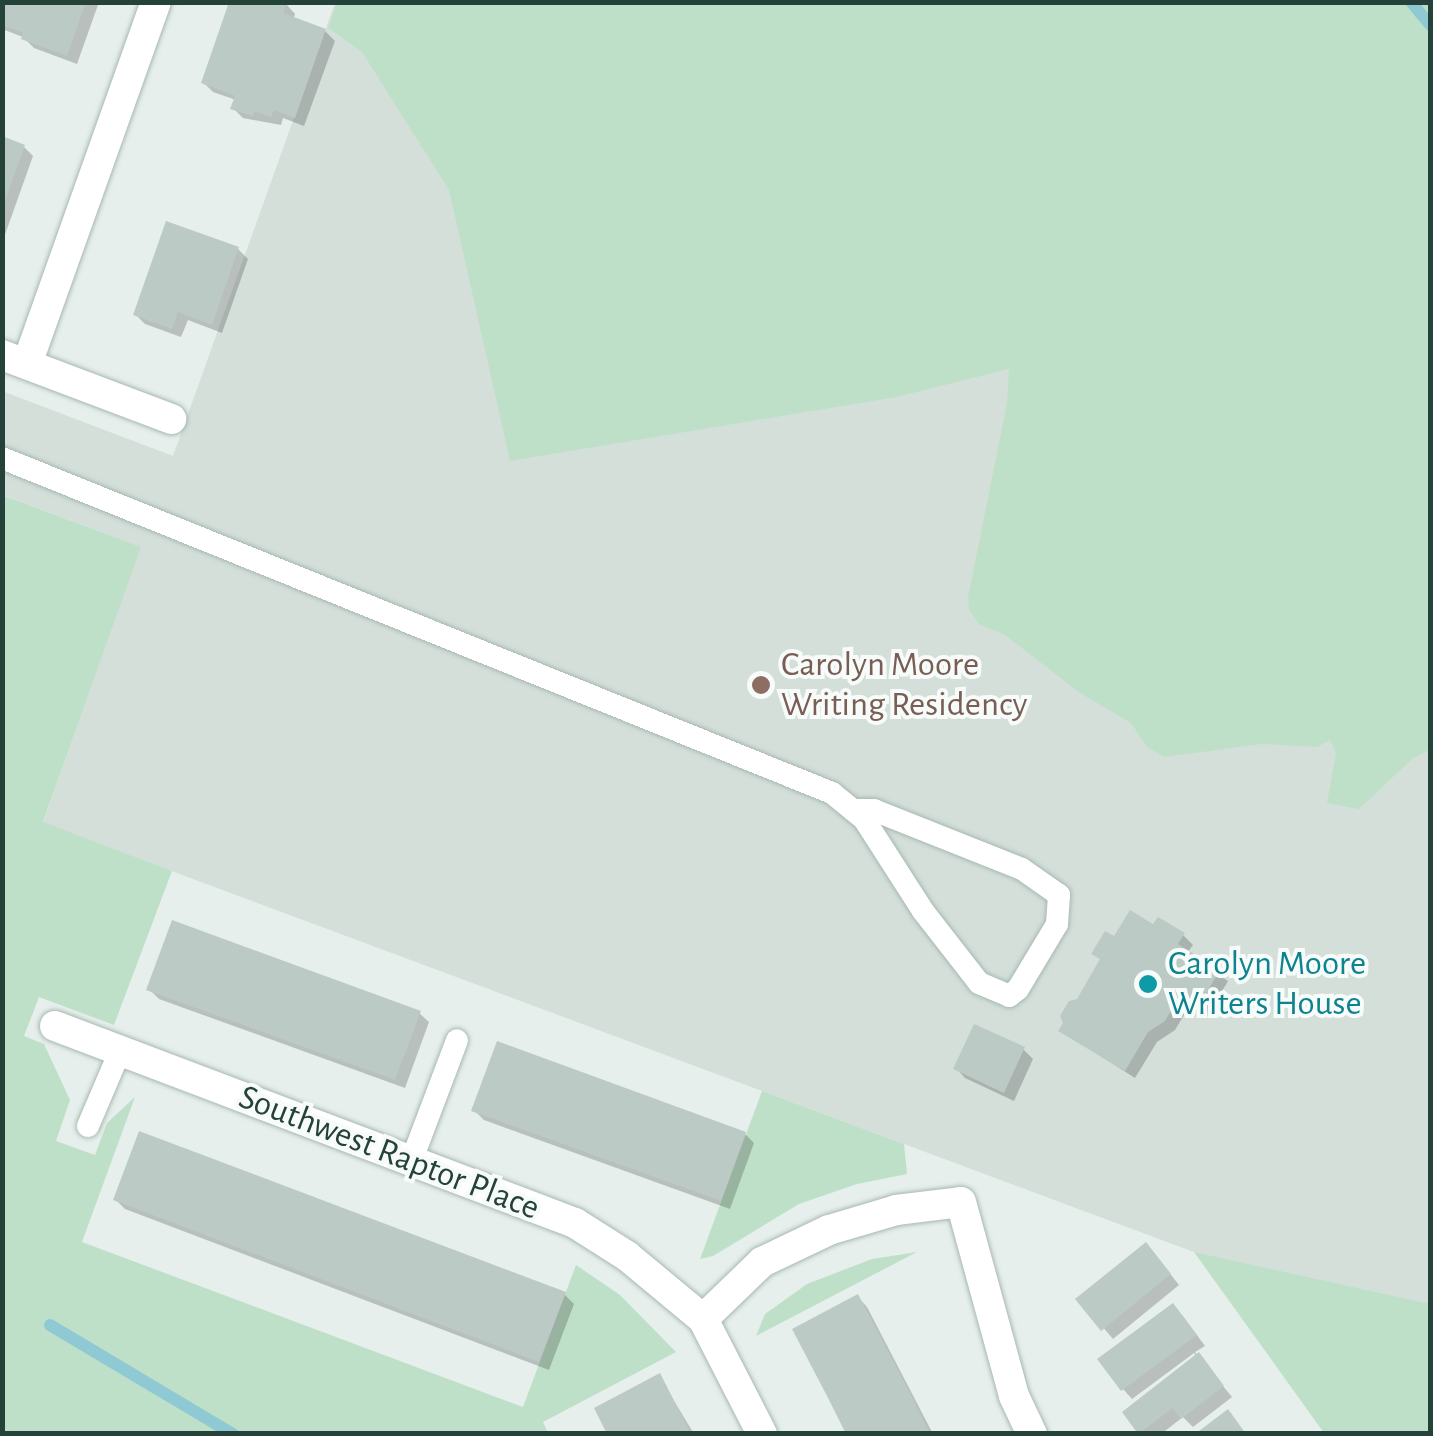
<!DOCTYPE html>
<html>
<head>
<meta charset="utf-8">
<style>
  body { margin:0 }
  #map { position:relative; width:1433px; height:1436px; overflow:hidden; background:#e6efeb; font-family:"Alegreya Sans",sans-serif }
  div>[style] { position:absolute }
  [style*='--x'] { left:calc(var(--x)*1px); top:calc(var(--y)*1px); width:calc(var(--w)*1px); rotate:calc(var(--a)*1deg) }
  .built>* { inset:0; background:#d4dfda }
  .green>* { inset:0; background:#bfe0c8 }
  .shadow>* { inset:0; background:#0003 }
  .stream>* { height:12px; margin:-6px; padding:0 6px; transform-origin:6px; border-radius:6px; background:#8ec9d4 }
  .building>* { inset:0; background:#bbcac4 }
  .roads { filter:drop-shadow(0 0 2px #a8b8b2) drop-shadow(0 0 2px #a8b8b2) }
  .lane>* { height:22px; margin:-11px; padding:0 11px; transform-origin:11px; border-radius:11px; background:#fff }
  .street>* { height:30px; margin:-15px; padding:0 15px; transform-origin:15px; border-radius:15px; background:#fff }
  .dots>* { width:28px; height:28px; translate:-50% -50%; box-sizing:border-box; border:5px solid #f7fbf9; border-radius:50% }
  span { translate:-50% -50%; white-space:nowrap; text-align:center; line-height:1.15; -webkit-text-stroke:8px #f7fbf9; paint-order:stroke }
  .education-label { font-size:35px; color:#785e54 }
  .left { translate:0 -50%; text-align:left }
  .culture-label { font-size:35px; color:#0d838f }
  .street-label { font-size:35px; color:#24423a }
  .frame { position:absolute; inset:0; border:5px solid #24423a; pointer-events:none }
</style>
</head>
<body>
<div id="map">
  <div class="built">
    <i style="clip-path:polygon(335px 3px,1430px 3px,1430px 1340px,43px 823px,140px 547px,3px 495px,2px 391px,173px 456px)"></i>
  </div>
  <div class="green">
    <i style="clip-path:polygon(337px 3px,1430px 3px,1430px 749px,1411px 760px,1359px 809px,1327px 803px,1336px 753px,1330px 740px,1317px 747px,1262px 744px,1164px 757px,1147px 747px,1131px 723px,1080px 693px,1005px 635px,979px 624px,969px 610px,968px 597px,1007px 403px,1009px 369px,897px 397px,510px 461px,449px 190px,362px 52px,328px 28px)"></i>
    <i style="clip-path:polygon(2px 495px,141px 547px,43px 822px,172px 871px,114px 1025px,39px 997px,24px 1036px,44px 1044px,70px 1100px,56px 1141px,95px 1155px,107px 1123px,135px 1097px,82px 1242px,523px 1407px,576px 1265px,620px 1295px,676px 1352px,543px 1422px,548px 1433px,3px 1433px)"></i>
    <i style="clip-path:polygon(762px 1091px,904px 1144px,907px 1174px,857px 1184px,799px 1204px,713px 1256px,700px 1259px)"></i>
    <i style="clip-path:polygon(917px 1252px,756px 1336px,765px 1314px,807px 1284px,872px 1259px)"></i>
    <i style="clip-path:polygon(1194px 1252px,1430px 1304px,1430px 1431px,1324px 1433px)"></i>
  </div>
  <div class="shadow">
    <i style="clip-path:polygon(2px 2px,99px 2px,77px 64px,34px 48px,23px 37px,2px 29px)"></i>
    <i style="clip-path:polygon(286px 4px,295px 14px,293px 20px,325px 31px,335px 41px,304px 126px,283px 118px,281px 125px,243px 118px,233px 108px,236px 100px,213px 92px,204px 83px)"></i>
    <i style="clip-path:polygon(2px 139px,24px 147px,33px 156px,2px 243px)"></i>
    <i style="clip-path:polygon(238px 249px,248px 259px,222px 333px,188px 320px,181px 337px,145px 324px,136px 315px)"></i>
    <i style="clip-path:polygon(1154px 928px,1183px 935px,1193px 945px,1187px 953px,1228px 981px,1207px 1017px,1189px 1007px,1175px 1030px,1157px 1042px,1135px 1078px,1061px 1031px,1115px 940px)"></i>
    <i style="clip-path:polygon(149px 989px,419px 1013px,429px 1022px,405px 1088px,159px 999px)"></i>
    <i style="clip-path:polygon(1023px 1049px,1033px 1059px,1014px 1101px,965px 1078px,956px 1068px)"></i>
    <i style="clip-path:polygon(474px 1110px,745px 1134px,754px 1143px,730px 1209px,484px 1120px)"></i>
    <i style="clip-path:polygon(116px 1200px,565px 1295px,574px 1304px,549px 1370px,125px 1209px)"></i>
    <i style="clip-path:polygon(1155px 1255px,1179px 1285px,1113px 1339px,1079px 1299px)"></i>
    <i style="clip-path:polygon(858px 1297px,867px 1307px,933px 1434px,849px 1434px)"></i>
    <i style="clip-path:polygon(1182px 1315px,1205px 1346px,1195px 1352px,1232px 1397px,1193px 1427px,1183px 1417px,1161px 1434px,1141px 1434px,1125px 1413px,1197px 1357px,1194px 1353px,1132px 1399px,1123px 1389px)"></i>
    <i style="clip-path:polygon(659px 1376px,694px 1434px,610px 1434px)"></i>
  </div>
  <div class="stream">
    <i style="--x:1411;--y:2;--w:30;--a:50"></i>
    <i style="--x:50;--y:1325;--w:213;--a:30.8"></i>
  </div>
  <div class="building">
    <i style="clip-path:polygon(2px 2px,86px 2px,67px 56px,21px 39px,23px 33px,2px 25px)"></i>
    <i style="clip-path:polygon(229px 2px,287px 2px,283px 13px,326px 29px,295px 118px,274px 110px,271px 117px,255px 111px,253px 116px,230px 109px,235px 96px,201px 83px)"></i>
    <i style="clip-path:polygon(2px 136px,25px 145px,3px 206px,2px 206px)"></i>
    <i style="clip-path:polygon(166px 221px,239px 247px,212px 325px,178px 312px,172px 329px,133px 315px)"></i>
    <i style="clip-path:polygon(1130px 910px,1153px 924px,1158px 917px,1185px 933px,1178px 944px,1220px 970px,1196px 1010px,1178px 999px,1165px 1021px,1148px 1032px,1125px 1071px,1058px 1031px,1063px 1023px,1060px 1016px,1069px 1001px,1077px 999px,1100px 959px,1091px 954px,1105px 931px,1114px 936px)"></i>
    <i style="clip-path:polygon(172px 920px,421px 1011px,395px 1080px,146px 990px)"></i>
    <i style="clip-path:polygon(974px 1024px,1025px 1047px,1004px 1093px,953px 1069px)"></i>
    <i style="clip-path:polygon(497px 1041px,746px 1132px,721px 1201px,471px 1111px)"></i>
    <i style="clip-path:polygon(139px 1131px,566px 1292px,539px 1362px,113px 1200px)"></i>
    <i style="clip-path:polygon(1146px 1242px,1171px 1274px,1101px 1331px,1075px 1299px)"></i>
    <i style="clip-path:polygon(858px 1294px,911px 1395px,930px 1434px,846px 1434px,827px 1396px,792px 1329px)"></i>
    <i style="clip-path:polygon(1173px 1303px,1197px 1335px,1121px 1391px,1097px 1359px)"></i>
    <i style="clip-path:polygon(1199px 1352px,1224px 1386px,1181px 1419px,1173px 1408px,1138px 1434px,1122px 1412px)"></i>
    <i style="clip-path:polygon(660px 1373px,691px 1434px,607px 1434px,594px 1408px)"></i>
    <i style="clip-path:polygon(1228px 1409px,1246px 1434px,1195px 1434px)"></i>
  </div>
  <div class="roads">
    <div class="lane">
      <i style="--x:2;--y:458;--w:895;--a:21.98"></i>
      <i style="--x:832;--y:793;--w:41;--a:39.1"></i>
      <i style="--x:864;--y:819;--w:109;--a:57.3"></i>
      <i style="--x:923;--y:911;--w:91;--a:52.1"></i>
      <i style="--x:979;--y:983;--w:33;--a:23"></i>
      <i style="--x:1009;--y:996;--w:11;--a:-38"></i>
      <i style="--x:1018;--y:989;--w:76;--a:-59"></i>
      <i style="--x:1057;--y:924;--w:29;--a:-86"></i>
      <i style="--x:1059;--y:895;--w:45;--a:-144.9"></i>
      <i style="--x:1022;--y:869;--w:159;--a:-158.3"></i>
      <i style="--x:874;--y:810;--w:21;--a:180"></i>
      <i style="--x:88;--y:1126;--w:82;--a:-66.9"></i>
      <i style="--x:411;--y:1162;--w:130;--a:-69.3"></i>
    </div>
    <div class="street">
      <i style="--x:2;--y:355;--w:181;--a:20.7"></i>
      <i style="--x:27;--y:364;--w:384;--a:-70.4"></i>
      <i style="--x:55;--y:1026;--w:556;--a:20.75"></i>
      <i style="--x:575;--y:1223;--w:62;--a:32.4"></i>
      <i style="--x:627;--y:1256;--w:99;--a:39.7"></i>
      <i style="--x:703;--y:1319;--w:129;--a:62.8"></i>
      <i style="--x:703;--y:1319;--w:82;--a:-44"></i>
      <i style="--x:762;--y:1262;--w:74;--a:-25.5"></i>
      <i style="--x:829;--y:1230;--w:70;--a:-16.6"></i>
      <i style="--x:896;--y:1210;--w:65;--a:-7"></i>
      <i style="--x:961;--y:1202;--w:201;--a:74.7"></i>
      <i style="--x:1014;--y:1396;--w:42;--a:64.7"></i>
    </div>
  </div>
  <div class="dots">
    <i style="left:761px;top:685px;background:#8d6e63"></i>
    <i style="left:1148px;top:984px;background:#0f9aa8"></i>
  </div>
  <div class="education-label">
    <span class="left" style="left:781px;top:685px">Carolyn Moore<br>Writing Residency</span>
  </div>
  <div class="culture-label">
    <span class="left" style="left:1168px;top:984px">Carolyn Moore<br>Writers House</span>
  </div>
  <div class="street-label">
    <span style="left:389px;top:1153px;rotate:21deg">Southwest Raptor Place</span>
  </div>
  <div class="frame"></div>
</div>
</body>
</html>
